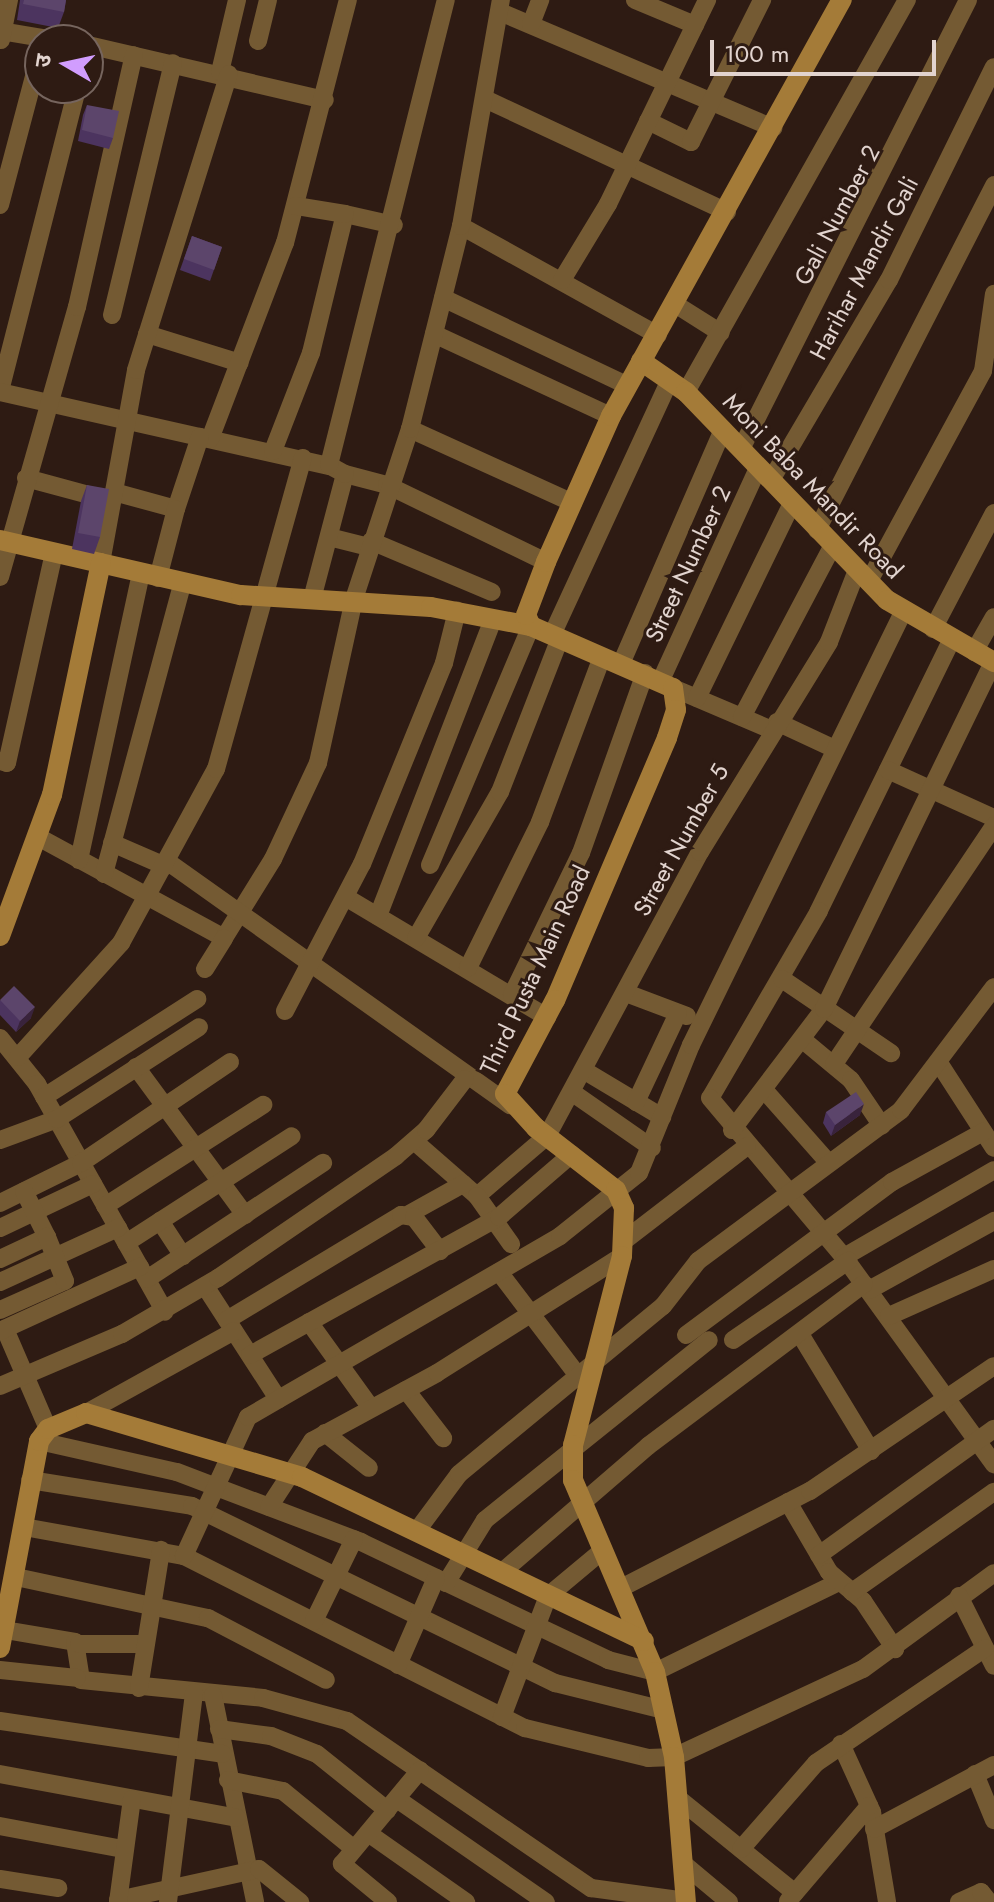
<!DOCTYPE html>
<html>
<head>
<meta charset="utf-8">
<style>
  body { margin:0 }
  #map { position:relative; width:994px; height:1902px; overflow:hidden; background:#2e1b13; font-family:Jost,"Noto Sans Devanagari",sans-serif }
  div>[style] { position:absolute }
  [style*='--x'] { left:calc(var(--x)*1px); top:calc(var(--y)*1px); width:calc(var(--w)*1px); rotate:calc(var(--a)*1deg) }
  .street>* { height:18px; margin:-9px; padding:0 9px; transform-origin:9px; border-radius:9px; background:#745a33 }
  .secondary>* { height:20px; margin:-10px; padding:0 10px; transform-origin:10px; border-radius:10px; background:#a47b38 }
  .wall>* { inset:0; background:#4c345f }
  .shaded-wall>* { inset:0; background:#39233c }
  .building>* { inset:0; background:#5c456b }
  span { translate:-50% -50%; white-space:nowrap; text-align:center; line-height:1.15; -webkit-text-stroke:6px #2e1b13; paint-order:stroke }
  .street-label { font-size:24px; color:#e2d4cf }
  .north { position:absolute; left:24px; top:24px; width:80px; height:80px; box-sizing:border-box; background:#2e1b13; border:2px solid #76655e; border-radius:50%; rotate:279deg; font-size:22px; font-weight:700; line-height:32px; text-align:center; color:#e2d4cf }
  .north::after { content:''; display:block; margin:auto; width:28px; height:36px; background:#d19dfe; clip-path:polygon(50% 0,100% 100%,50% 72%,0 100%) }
  .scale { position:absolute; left:710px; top:40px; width:226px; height:36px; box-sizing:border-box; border:4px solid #e2d4cf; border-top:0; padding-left:10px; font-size:24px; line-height:28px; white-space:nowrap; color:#e2d4cf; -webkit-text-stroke:6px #2e1b13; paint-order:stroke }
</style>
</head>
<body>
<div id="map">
  <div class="street">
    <i style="--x:635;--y:0;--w:65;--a:22.6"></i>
    <i style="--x:500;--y:12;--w:297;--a:23"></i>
    <i style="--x:531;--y:24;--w:26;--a:-69"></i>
    <i style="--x:0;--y:31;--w:56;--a:9.3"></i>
    <i style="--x:1;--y:40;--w:41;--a:-78.7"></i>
    <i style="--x:258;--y:41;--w:42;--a:-76.3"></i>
    <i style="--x:88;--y:45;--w:243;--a:13.1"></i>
    <i style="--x:220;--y:72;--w:74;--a:-76.7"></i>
    <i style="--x:485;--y:99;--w:267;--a:25"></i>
    <i style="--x:648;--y:121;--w:48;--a:26"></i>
    <i style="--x:691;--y:142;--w:159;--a:-63.4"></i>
    <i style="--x:0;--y:205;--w:156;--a:-75.2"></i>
    <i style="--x:345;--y:214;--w:50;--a:12.7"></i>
    <i style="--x:461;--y:226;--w:225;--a:29"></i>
    <i style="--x:562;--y:280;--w:89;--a:-58.8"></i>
    <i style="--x:608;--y:204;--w:227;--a:-64.1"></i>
    <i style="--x:443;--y:298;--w:205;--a:25.4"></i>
    <i style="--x:675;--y:304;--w:54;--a:32.2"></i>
    <i style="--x:112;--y:315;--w:259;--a:-76.4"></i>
    <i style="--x:147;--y:334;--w:97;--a:17.3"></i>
    <i style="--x:434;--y:334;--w:195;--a:24.9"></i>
    <i style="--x:0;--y:391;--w:313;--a:-75.7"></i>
    <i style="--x:0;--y:392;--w:337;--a:12.7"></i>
    <i style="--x:686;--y:392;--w:450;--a:-60.6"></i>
    <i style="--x:410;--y:429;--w:179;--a:24.4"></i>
    <i style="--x:210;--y:439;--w:210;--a:-69.1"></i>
    <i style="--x:285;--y:243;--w:251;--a:-75.5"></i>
    <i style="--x:741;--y:449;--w:503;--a:-63.18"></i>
    <i style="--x:273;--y:451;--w:105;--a:-68.8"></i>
    <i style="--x:311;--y:353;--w:143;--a:-76.3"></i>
    <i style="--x:345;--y:214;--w:50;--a:-170.7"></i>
    <i style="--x:345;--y:474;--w:43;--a:14.7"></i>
    <i style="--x:387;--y:485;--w:177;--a:25.8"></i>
    <i style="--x:26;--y:478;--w:81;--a:15.1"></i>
    <i style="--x:771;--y:480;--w:232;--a:-59.5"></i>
    <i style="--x:889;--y:280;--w:237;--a:-63.8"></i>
    <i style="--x:114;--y:492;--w:64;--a:15.3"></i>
    <i style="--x:176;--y:509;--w:76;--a:-71.6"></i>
    <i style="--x:817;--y:530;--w:388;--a:-62.8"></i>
    <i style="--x:329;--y:537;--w:41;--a:14"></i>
    <i style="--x:371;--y:541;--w:131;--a:22.9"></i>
    <i style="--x:101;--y:563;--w:196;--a:-79.7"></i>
    <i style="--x:136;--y:370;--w:310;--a:-72.6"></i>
    <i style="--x:0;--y:577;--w:281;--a:-74.1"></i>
    <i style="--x:77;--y:307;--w:258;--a:-77.3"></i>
    <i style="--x:158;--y:578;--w:71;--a:-75.4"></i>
    <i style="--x:869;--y:581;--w:239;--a:-61.5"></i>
    <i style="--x:983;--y:371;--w:78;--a:-81.9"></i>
    <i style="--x:312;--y:599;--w:129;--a:-75.2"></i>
    <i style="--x:345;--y:474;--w:18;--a:-151"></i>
    <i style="--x:329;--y:465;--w:479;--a:-75.9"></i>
    <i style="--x:933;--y:629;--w:131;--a:-62.3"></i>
    <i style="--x:552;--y:635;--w:281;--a:-65.2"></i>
    <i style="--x:951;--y:641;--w:301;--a:116.1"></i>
    <i style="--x:819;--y:911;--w:216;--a:120.2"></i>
    <i style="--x:710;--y:1098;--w:208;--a:49.9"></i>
    <i style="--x:844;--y:1257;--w:256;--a:54.1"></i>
    <i style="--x:974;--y:652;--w:40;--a:-60.3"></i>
    <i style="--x:621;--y:664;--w:256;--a:-66.5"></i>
    <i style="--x:661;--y:680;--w:233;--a:-65.4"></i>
    <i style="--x:673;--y:688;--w:108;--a:23"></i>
    <i style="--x:697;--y:698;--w:217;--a:-64"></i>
    <i style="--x:742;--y:717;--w:192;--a:-62.1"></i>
    <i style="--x:777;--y:722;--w:64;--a:25"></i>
    <i style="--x:0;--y:761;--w:7;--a:16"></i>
    <i style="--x:7;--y:763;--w:215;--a:-77.4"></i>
    <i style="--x:888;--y:770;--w:116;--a:24.4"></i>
    <i style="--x:40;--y:838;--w:209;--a:28.5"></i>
    <i style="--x:224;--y:938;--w:93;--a:-58.2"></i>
    <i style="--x:273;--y:859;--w:106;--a:-64.9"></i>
    <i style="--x:318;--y:763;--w:168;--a:-77.6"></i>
    <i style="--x:354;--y:599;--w:179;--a:-71.8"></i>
    <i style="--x:410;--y:429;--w:209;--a:-75.9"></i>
    <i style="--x:461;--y:226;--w:230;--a:-80"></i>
    <i style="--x:112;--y:843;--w:58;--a:23.5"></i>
    <i style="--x:79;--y:860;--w:293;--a:-77.8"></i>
    <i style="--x:168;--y:862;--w:420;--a:35.4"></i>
    <i style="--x:430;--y:865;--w:259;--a:-67.1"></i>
    <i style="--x:104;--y:874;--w:300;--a:-74.9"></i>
    <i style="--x:347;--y:898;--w:233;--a:30.8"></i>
    <i style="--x:378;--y:916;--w:318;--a:-68.8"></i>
    <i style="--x:416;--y:938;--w:168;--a:-60.1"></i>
    <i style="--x:500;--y:792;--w:165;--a:-68.7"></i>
    <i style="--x:468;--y:968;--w:163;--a:-63.7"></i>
    <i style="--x:540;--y:822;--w:176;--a:-69.4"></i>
    <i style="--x:205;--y:969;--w:36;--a:-58"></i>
    <i style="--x:782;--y:979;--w:132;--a:34.2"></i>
    <i style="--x:626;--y:993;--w:65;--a:20.7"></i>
    <i style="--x:512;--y:995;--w:158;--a:-64.1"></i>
    <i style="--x:581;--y:853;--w:191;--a:-70.4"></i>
    <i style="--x:285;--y:1011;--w:166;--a:-62.4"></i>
    <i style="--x:362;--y:864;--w:217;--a:-67.8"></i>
    <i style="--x:444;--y:663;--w:54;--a:-76"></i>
    <i style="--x:0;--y:1038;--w:59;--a:51.2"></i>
    <i style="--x:37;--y:1084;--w:261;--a:60.7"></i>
    <i style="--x:803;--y:1040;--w:62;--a:39.8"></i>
    <i style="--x:851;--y:1080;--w:55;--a:56"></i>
    <i style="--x:18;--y:1057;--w:154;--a:-47.9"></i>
    <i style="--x:121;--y:943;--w:198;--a:-61.4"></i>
    <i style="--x:216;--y:769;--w:323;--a:-74.4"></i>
    <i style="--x:939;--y:1063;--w:101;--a:57.1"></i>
    <i style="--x:834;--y:1064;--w:287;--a:-56.1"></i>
    <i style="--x:136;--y:1067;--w:184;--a:53.6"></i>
    <i style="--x:585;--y:1071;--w:90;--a:30.9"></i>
    <i style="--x:766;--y:1092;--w:94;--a:48.5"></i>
    <i style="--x:573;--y:1093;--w:96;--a:34.8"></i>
    <i style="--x:44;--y:1097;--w:182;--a:-32.6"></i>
    <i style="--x:636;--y:1102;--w:98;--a:-64.7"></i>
    <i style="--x:732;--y:1130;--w:152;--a:-52.8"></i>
    <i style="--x:824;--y:1009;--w:386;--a:-64"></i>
    <i style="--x:0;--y:1140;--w:61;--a:-20.2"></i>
    <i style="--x:57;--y:1119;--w:169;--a:-32.9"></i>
    <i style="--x:414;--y:1141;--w:84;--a:41.1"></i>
    <i style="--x:477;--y:1196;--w:92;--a:-40.6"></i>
    <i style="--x:547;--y:1136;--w:323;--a:-61.7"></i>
    <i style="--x:700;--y:852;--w:246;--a:-58.4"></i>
    <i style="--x:829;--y:642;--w:77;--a:-68.7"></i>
    <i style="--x:477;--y:1196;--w:59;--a:54.7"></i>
    <i style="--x:0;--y:1203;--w:90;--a:-26.3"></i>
    <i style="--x:81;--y:1163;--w:180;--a:-34.1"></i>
    <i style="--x:105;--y:1206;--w:188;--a:-32.6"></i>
    <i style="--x:409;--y:1214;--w:62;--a:-29.1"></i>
    <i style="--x:160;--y:1221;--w:42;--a:56.7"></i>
    <i style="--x:0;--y:1228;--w:103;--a:-25.3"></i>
    <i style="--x:625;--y:1240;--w:154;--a:-37.6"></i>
    <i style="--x:126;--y:1243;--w:197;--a:-32.8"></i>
    <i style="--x:844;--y:1257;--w:173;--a:-30.1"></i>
    <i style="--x:0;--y:1259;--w:52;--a:-25.1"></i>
    <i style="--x:47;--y:1237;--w:51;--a:-116.6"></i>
    <i style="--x:499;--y:1272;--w:127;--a:52.7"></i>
    <i style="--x:147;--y:1279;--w:211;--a:-33.4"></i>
    <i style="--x:0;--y:1282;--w:130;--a:-24.6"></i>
    <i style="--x:205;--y:1286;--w:135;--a:57.1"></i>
    <i style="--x:869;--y:1290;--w:143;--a:-28.9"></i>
    <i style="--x:0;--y:1310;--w:71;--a:-24"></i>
    <i style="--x:65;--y:1281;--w:48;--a:-112.2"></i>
    <i style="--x:889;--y:1316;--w:115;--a:-24.1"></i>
    <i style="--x:227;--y:1320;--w:203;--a:-31.1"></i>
    <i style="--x:401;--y:1215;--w:13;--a:9"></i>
    <i style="--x:414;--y:1217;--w:43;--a:52.6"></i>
    <i style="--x:309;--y:1322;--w:106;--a:54.2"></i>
    <i style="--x:5;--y:1329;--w:109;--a:66.7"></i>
    <i style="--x:0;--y:1331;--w:154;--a:-24.6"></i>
    <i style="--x:800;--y:1334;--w:137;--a:58.7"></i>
    <i style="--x:686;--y:1335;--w:257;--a:-36.6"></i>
    <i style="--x:892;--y:1182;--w:104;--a:-28.8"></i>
    <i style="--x:733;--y:1340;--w:140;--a:-34.5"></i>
    <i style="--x:250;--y:1355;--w:285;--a:-29"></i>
    <i style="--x:499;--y:1217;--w:96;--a:-40.8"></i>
    <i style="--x:0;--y:1386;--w:133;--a:-23.1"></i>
    <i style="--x:122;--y:1334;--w:111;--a:-30.3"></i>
    <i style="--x:218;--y:1278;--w:216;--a:-34.4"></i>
    <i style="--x:396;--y:1156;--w:40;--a:-41"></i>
    <i style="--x:426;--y:1130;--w:64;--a:-52.6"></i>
    <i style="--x:406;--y:1390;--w:61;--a:52.4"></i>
    <i style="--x:86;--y:1413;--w:169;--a:-29"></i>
    <i style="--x:325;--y:1433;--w:56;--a:38.5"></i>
    <i style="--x:39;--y:1441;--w:141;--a:12.7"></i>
    <i style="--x:177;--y:1472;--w:197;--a:20.8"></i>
    <i style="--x:361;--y:1542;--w:274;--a:25.5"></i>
    <i style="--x:608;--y:1660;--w:49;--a:14.3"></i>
    <i style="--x:655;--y:1672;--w:205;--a:-26.1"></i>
    <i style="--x:30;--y:1480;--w:164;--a:9.1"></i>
    <i style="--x:192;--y:1506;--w:404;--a:26"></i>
    <i style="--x:555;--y:1683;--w:112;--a:13.9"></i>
    <i style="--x:788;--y:1502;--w:81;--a:59.6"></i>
    <i style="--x:829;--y:1572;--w:45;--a:40.5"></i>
    <i style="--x:863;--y:1601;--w:58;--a:56.3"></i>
    <i style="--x:269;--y:1507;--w:79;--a:-56.9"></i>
    <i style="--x:312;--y:1441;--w:142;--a:-28.5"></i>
    <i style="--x:437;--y:1373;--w:219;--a:-32.3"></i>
    <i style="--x:24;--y:1527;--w:163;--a:10.3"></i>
    <i style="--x:184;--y:1556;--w:382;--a:26.8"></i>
    <i style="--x:525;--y:1728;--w:127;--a:13.7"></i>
    <i style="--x:648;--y:1758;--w:26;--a:-2"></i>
    <i style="--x:674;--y:1757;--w:208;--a:-25"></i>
    <i style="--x:863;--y:1669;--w:162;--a:-36.2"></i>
    <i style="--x:416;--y:1532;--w:72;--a:-53.4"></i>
    <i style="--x:459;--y:1474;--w:264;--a:-39.5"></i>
    <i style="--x:663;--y:1306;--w:57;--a:-52.1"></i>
    <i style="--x:698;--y:1261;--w:253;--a:-36.6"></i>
    <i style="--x:901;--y:1110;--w:154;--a:-52.9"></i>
    <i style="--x:819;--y:1555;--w:216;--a:-35.8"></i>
    <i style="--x:184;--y:1556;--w:153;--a:-65.3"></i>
    <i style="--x:248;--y:1417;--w:361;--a:-30.1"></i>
    <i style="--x:560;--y:1236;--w:101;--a:-38.6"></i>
    <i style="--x:639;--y:1173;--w:138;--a:-67.9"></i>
    <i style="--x:691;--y:1045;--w:482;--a:-63.9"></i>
    <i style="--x:501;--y:1573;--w:194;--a:-40.8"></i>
    <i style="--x:648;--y:1446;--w:270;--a:-36.9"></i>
    <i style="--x:16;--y:1577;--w:196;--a:12.1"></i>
    <i style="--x:208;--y:1618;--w:133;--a:27.7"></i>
    <i style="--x:446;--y:1583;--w:74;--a:-58.2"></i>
    <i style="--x:485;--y:1520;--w:287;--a:-38.8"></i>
    <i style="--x:621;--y:1588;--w:212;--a:-27.2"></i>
    <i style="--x:810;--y:1491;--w:222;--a:-34.2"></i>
    <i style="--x:852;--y:1592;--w:174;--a:-35.2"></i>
    <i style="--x:959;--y:1596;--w:78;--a:63.4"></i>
    <i style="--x:314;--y:1621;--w:91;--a:-64"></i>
    <i style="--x:5;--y:1630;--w:71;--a:9.7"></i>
    <i style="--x:75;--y:1642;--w:38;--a:81"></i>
    <i style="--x:81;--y:1680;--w:183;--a:5.6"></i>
    <i style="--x:263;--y:1698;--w:87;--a:15.3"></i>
    <i style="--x:347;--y:1721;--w:296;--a:34.4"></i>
    <i style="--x:591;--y:1888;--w:96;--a:7.8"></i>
    <i style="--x:79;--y:1644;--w:65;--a:0"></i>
    <i style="--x:398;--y:1665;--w:95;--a:-66.4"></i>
    <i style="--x:0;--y:1670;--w:77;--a:5.9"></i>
    <i style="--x:139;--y:1688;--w:140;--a:-80.9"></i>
    <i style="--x:213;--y:1695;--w:211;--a:78.5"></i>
    <i style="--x:502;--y:1717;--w:129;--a:-69.2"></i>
    <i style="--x:548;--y:1596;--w:70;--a:-39.8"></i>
    <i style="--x:0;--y:1721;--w:225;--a:8.4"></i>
    <i style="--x:219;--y:1729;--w:52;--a:7.7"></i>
    <i style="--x:271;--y:1736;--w:49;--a:21.4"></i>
    <i style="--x:317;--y:1754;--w:90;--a:38.7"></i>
    <i style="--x:841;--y:1744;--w:75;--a:65.5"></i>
    <i style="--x:872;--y:1812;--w:91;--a:80.5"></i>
    <i style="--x:0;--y:1774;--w:241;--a:10.5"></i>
    <i style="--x:975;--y:1774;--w:50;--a:67.6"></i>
    <i style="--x:228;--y:1780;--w:56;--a:11.3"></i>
    <i style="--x:283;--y:1791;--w:90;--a:39.2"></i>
    <i style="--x:397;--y:1799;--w:181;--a:34.7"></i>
    <i style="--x:679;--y:1799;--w:149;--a:39"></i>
    <i style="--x:0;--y:1826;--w:125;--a:10.6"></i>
    <i style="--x:874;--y:1829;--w:136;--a:-28.1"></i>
    <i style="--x:368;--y:1833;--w:120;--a:35.1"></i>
    <i style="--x:741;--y:1849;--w:114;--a:-48.9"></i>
    <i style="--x:816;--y:1763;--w:204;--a:-34.2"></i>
    <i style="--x:686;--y:1866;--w:56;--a:39.9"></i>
    <i style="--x:0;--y:1879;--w:59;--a:8.8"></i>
    <i style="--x:118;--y:1900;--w:144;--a:-12.4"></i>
    <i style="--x:259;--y:1869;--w:53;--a:38.8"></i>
    <i style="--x:788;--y:1901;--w:125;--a:-49.5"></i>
    <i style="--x:118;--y:1902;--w:104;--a:-82.3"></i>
    <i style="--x:168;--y:1902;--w:211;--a:-82.9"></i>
    <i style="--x:388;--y:1902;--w:60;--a:-140.4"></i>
    <i style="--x:342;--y:1864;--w:122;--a:-50.3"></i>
    <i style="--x:959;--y:1902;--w:24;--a:-24"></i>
    <i style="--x:981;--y:1892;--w:13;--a:51"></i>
  </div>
  <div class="secondary">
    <i style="--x:641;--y:361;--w:55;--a:34.6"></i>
    <i style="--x:686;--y:392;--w:289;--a:46"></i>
    <i style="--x:887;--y:600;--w:124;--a:30.1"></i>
    <i style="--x:0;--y:540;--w:247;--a:12.9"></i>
    <i style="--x:241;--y:595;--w:190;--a:3.6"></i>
    <i style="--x:431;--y:607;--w:102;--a:10.8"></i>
    <i style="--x:531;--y:626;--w:155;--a:23.6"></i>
    <i style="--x:673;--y:688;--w:22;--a:82"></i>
    <i style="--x:676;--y:710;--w:29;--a:108"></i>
    <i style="--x:667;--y:738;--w:285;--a:113.1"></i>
    <i style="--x:555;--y:1000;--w:106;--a:118"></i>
    <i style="--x:505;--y:1094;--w:46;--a:47.6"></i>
    <i style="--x:536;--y:1128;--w:101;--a:37.8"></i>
    <i style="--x:616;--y:1190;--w:20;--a:66"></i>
    <i style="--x:624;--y:1208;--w:48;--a:92.4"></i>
    <i style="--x:622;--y:1256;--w:195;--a:104.5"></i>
    <i style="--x:573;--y:1445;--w:35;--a:90"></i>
    <i style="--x:573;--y:1480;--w:209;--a:66.9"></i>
    <i style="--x:655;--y:1672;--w:87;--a:77.4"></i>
    <i style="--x:674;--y:1757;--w:145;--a:85.3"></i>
    <i style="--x:531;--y:626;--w:12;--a:-114"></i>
    <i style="--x:526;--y:615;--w:57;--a:-69.3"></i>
    <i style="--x:546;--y:562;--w:160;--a:-66"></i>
    <i style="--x:611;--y:416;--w:476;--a:-61"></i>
    <i style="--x:0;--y:936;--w:150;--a:-69.8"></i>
    <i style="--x:52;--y:795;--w:237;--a:-78.1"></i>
    <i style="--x:0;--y:1648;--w:211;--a:-79.3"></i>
    <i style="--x:39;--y:1441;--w:15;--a:-53"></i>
    <i style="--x:48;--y:1429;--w:41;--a:-22.8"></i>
    <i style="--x:86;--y:1413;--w:225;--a:16.5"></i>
    <i style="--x:302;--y:1477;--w:379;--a:25.6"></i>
  </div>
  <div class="wall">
    <i style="clip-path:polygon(20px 0,66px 0,64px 12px,58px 28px,17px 20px)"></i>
    <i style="clip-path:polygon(87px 105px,113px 138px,109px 149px,78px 141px,83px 115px)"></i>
    <i style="clip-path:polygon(192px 236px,222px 247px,210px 281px,180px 270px)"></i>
    <i style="clip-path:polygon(87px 485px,100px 537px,94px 554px,72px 549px,81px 501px)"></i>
    <i style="clip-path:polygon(0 1000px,31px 1018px,16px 1032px,0 1015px)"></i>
    <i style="clip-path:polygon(826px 1112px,860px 1115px,831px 1136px,823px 1123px)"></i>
  </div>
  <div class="shaded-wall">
    <i style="clip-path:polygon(35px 1007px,31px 1018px,16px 1032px,20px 1021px)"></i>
    <i style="clip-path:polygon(864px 1104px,860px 1115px,831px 1136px,835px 1125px)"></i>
  </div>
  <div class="building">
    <i style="clip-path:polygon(24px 0,66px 0,64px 12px,23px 4px)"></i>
    <i style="clip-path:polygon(87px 105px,119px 111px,113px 138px,82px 130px)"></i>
    <i style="clip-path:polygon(192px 236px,222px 247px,214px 270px,184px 259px)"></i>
    <i style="clip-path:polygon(87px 485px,109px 489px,100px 537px,78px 533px)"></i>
    <i style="clip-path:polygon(14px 986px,35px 1007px,20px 1021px,0 1000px)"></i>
    <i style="clip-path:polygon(856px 1092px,864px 1104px,835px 1125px,826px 1112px)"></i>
  </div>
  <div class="street-label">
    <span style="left:837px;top:215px;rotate:-62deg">Gali Number 2</span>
    <span style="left:864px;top:268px;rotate:-62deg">Harihar Mandir Gali</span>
    <span style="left:813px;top:486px;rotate:46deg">Moni Baba Mandir Road</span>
    <span style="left:688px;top:564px;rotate:-65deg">Street Number 2</span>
    <span style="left:681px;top:840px;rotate:-61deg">Street Number 5</span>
    <span style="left:535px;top:970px;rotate:-65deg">Third Pusta Main Road</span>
  </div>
  <div class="north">उ</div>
  <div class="scale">100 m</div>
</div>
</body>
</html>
